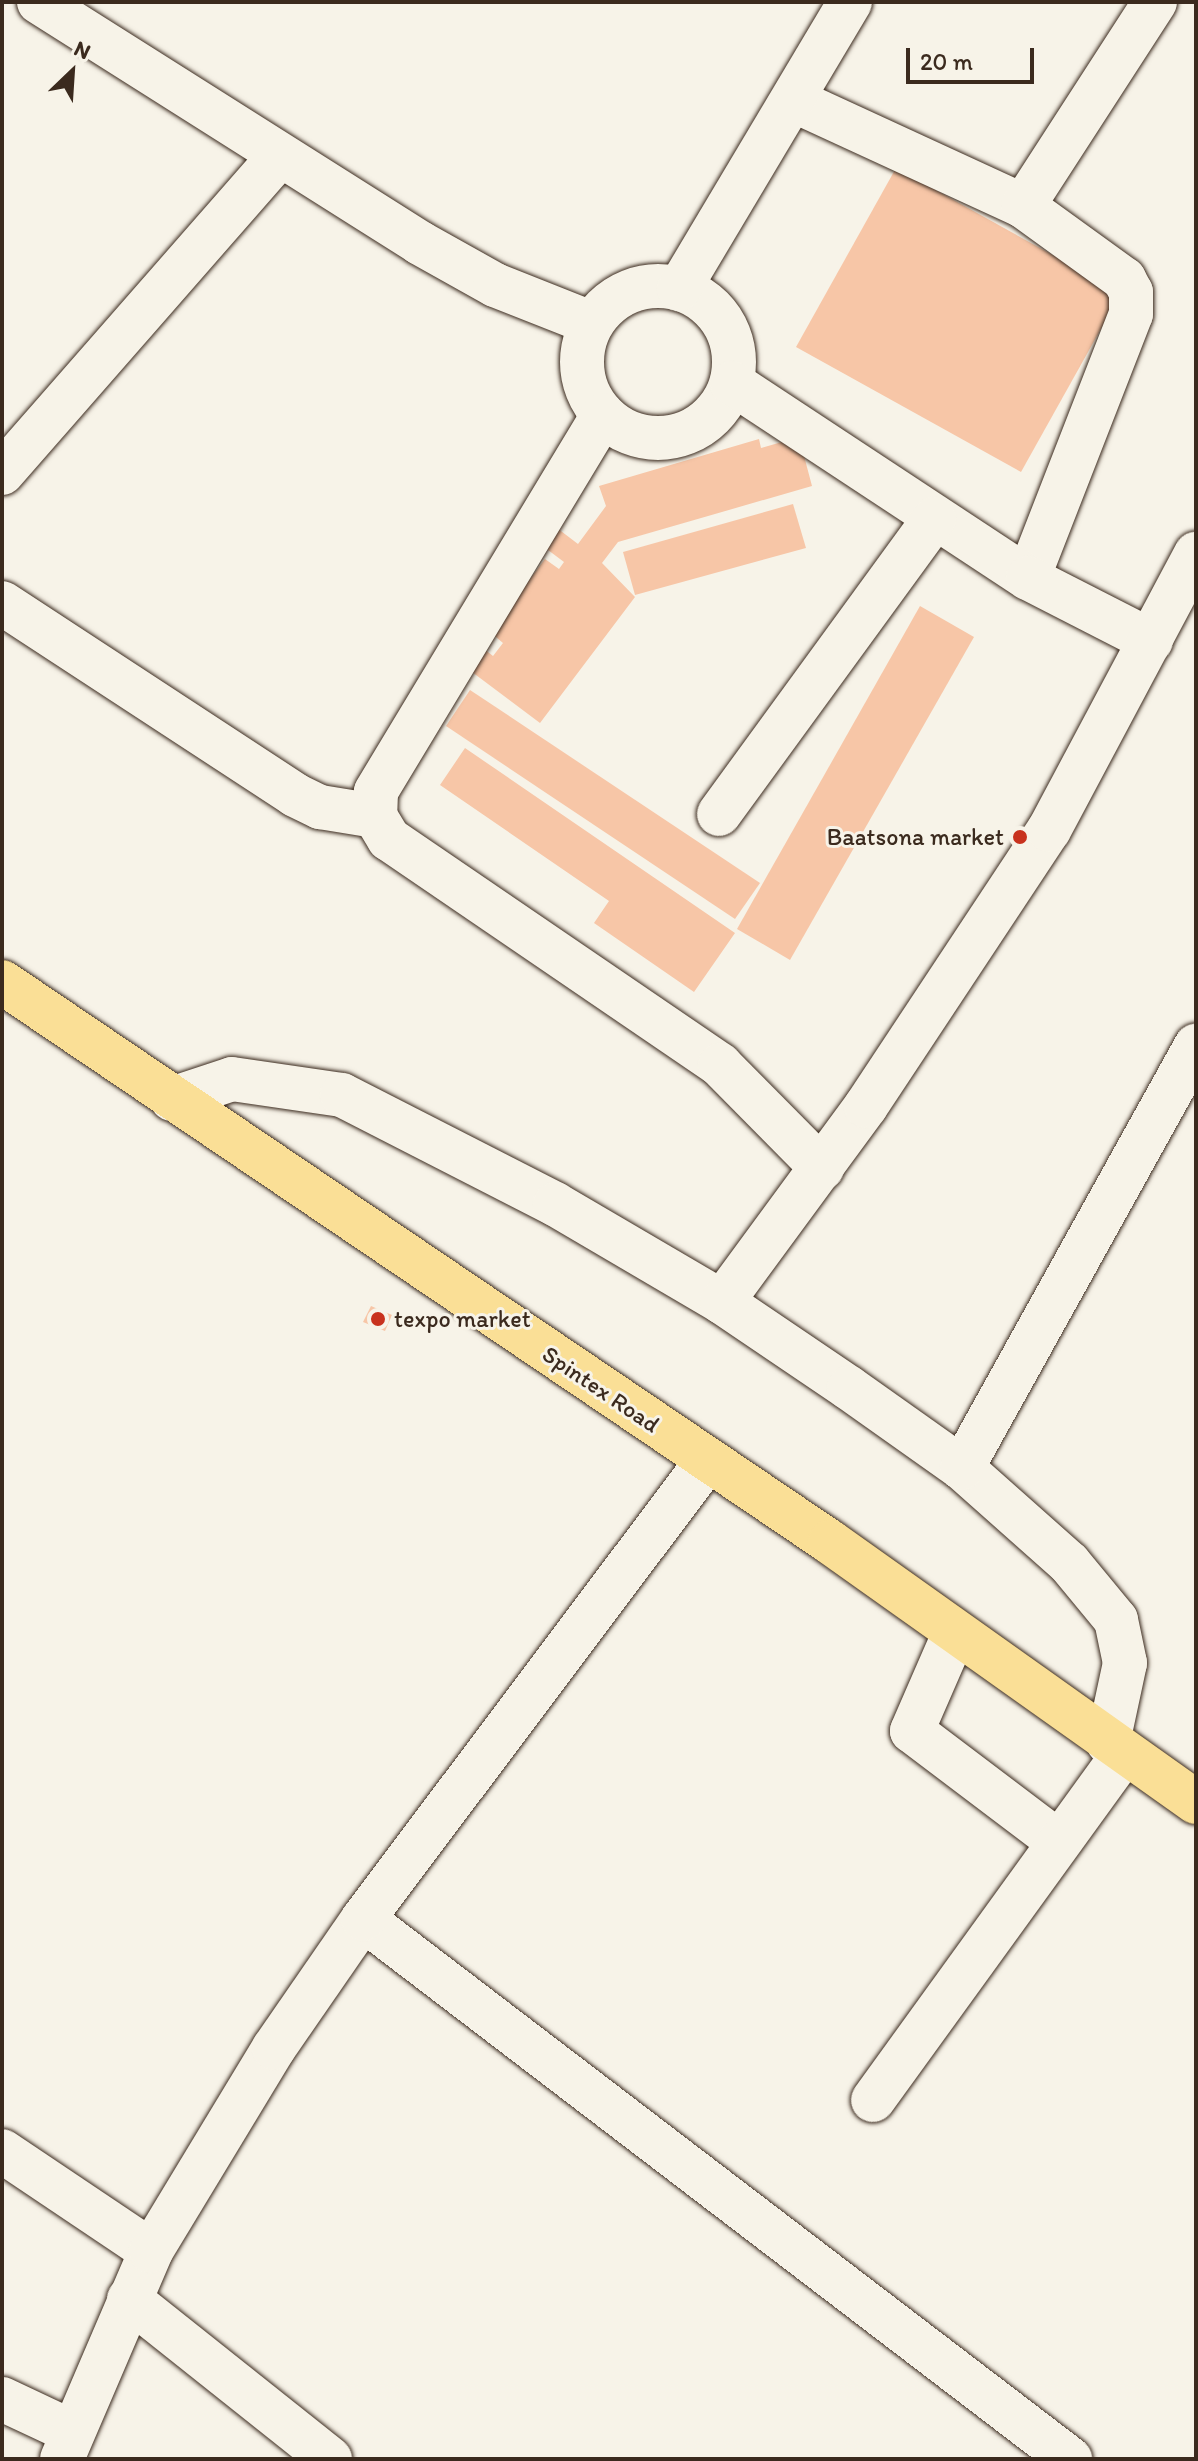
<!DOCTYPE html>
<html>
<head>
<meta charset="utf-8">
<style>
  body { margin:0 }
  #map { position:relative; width:1198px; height:2461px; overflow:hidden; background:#f7f3e8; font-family:Itim,sans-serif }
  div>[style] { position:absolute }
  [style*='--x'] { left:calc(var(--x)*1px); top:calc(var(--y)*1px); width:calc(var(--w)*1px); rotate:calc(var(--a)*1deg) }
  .building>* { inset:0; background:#f7c6a7 }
  .roads { filter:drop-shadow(0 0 2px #3b2a1e) drop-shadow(0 0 2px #3b2a1e) }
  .minor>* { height:44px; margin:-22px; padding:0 22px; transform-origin:22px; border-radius:22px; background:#f7f3e8 }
  .minor>.ring { margin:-22px; padding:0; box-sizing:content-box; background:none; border:44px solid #f7f3e8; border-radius:50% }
  .major>* { height:44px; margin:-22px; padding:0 22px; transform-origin:22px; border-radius:22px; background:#fadf96 }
  .dots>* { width:22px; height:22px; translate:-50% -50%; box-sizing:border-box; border:4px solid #f7f3e8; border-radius:50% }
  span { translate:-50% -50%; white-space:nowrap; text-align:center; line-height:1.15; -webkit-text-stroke:6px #f7f3e8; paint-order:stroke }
  .poi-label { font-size:24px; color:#3b2a1e }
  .right { translate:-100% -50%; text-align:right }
  .left { translate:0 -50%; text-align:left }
  .street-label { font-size:24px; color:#3b2a1e }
  .frame { position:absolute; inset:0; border:4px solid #3b2a1e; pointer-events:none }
  .north { position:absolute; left:32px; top:32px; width:80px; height:80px; -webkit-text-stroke:6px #f7f3e8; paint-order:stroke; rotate:25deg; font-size:22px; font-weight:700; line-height:32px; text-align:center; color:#3b2a1e }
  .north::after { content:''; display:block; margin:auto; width:28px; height:36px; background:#3b2a1e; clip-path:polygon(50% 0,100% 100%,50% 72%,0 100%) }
  .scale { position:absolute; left:906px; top:48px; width:128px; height:36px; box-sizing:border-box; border:4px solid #3b2a1e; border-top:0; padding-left:10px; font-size:24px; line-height:28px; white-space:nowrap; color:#3b2a1e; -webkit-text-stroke:6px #f7f3e8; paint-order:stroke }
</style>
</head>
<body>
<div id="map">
  <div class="building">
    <i style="clip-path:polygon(896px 168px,1121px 293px,1021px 472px,796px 347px)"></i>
    <i style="clip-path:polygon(799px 437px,812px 486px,618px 542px,602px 563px,635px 597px,540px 723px,464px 666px,479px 645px,493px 656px,503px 643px,490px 632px,545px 559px,559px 569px,564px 562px,540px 544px,553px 525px,578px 544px,606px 506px,599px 486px,759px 439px,761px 448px)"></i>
    <i style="clip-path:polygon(793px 504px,806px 548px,635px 595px,623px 552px)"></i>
    <i style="clip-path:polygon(920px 606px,974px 637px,790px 960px,737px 929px)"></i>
    <i style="clip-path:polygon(470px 690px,760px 883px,735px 919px,446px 726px)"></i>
    <i style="clip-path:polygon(465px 748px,735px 933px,694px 992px,594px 923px,609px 901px,440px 785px)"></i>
    <i style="clip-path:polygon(371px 1306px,392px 1315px,385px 1331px,363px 1322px)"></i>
  </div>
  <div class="roads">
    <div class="minor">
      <i style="--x:39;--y:2;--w:451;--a:32.3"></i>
      <i style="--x:420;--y:243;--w:86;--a:29.2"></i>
      <i style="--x:495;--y:285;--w:103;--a:21.6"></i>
      <i style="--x:793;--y:100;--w:253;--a:24.7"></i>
      <i style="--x:1023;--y:206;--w:125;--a:35.9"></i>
      <i style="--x:1124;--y:279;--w:15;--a:62"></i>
      <i style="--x:1131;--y:292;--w:22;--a:90"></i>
      <i style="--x:1131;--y:314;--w:283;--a:111.3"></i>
      <i style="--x:1023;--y:206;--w:243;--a:-57.1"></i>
      <i class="ring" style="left:582px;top:286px;width:108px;height:108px"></i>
      <i style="--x:679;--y:289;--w:334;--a:-59.2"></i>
      <i style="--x:732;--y:383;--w:354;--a:33.4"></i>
      <i style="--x:1028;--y:578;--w:138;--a:27.1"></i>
      <i style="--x:603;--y:415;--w:440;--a:121.1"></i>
      <i style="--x:376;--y:792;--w:24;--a:92"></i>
      <i style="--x:375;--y:816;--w:27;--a:59"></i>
      <i style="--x:389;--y:839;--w:401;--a:34.3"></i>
      <i style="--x:720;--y:1065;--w:145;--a:45.3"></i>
      <i style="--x:2;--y:473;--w:420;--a:-48.8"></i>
      <i style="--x:2;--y:603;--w:350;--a:33.2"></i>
      <i style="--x:295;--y:795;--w:28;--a:26"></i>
      <i style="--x:320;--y:807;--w:56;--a:9.3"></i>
      <i style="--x:719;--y:814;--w:365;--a:-53.9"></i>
      <i style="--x:172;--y:1099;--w:63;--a:-18.4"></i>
      <i style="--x:232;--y:1079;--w:111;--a:8.3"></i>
      <i style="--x:342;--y:1095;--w:239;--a:27.1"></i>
      <i style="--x:555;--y:1204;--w:194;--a:30.4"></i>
      <i style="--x:722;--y:1302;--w:153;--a:34.1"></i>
      <i style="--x:849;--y:1388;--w:138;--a:35.3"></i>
      <i style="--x:962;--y:1468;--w:143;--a:41.6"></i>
      <i style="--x:1069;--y:1563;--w:74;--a:50.5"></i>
      <i style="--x:1116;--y:1620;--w:44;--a:78.2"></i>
      <i style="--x:1125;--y:1663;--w:81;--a:102.1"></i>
      <i style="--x:722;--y:1302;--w:243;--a:-53.7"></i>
      <i style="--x:866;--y:1106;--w:331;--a:-56.5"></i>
      <i style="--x:1049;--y:830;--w:313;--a:-62"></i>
      <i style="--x:962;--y:1468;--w:483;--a:-61"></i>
      <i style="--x:955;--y:1632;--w:108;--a:113.5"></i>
      <i style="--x:912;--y:1731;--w:184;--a:37.1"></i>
      <i style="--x:363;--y:1919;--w:890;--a:37.37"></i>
      <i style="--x:873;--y:2100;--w:428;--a:-54.1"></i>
      <i style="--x:2;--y:2151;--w:179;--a:33.9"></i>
      <i style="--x:129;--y:2299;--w:257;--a:38.5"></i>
      <i style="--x:2;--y:2399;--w:75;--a:25.2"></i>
      <i style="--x:62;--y:2459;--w:226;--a:-66.8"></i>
      <i style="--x:151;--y:2251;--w:237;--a:-58.8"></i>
      <i style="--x:274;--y:2048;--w:157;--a:-55.4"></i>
      <i style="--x:363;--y:1919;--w:573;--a:-53.09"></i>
    </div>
    <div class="major">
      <i style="--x:2;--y:982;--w:1000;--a:34.07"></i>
      <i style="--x:830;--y:1542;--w:449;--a:35.4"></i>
    </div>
  </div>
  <div class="dots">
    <i style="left:1020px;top:837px;background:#c8321e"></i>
    <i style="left:378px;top:1319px;background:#c8321e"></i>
  </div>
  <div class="poi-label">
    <span class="right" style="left:1004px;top:837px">Baatsona market</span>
    <span class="left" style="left:394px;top:1319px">texpo market</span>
  </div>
  <div class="street-label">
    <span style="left:601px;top:1389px;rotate:34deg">Spintex Road</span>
  </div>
  <div class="frame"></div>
  <div class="north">N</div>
  <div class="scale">20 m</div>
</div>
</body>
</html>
